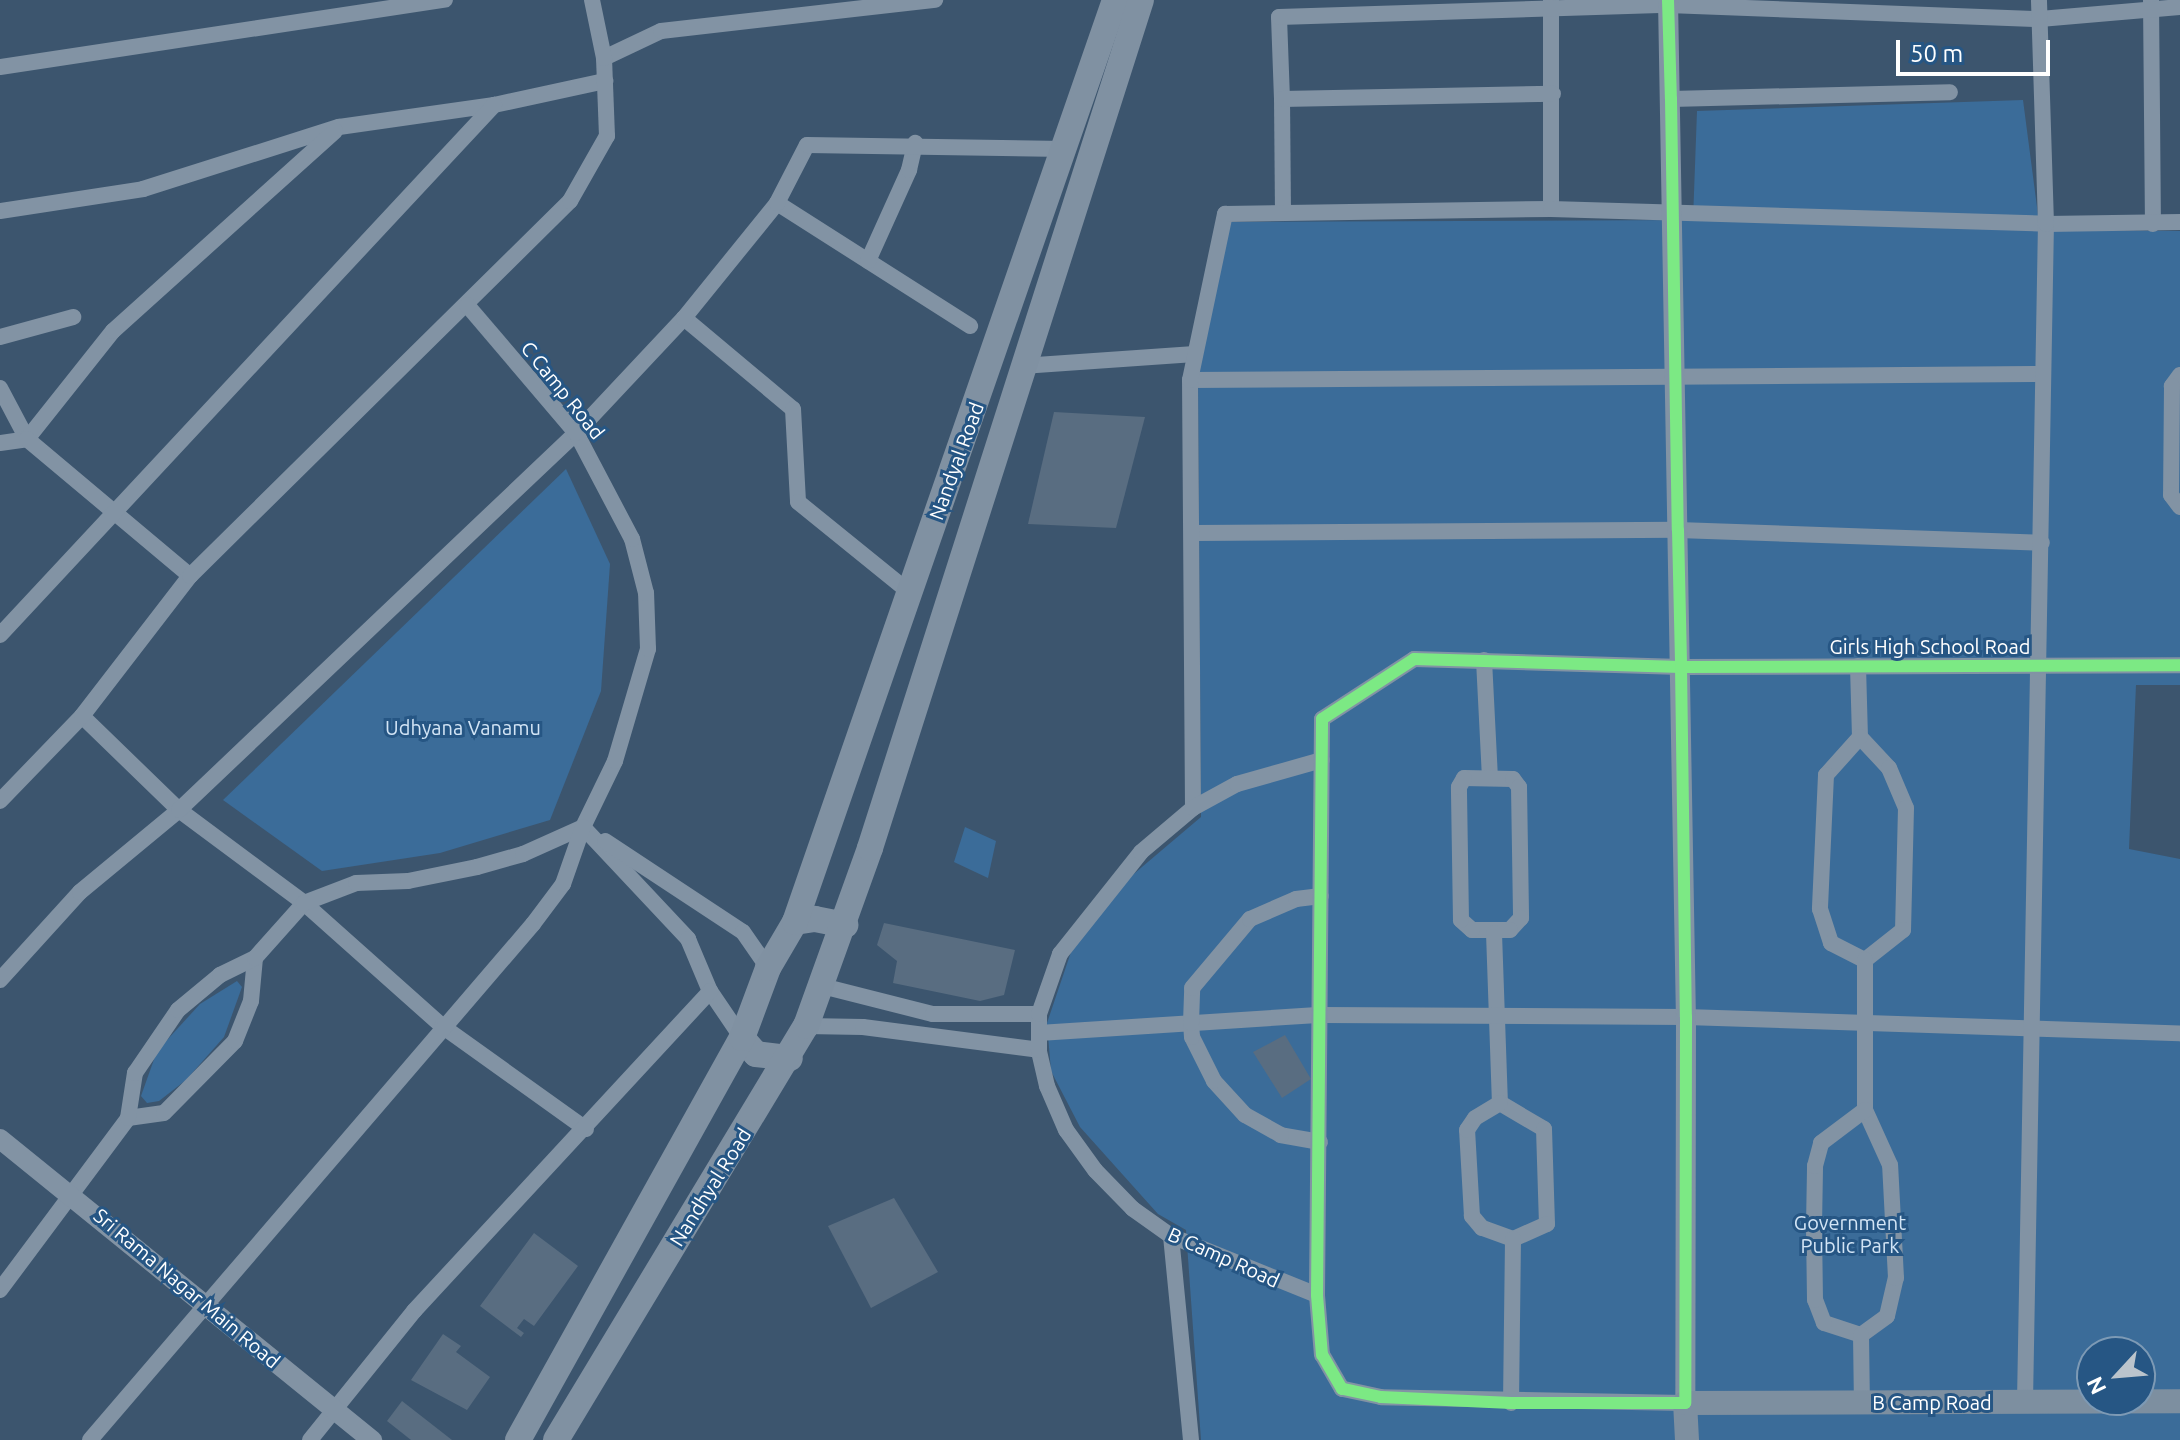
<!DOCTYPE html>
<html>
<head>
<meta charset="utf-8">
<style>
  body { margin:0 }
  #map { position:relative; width:2180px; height:1440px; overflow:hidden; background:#3c556e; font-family:Ubuntu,sans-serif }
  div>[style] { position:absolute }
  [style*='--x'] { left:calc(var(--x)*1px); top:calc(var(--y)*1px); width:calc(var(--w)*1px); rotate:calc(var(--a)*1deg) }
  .green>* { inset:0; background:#3b6c99 }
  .building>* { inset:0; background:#596d81 }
  .minor>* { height:16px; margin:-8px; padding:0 8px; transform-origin:8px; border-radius:8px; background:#8293a4 }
  .tertiary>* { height:20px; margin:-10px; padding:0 10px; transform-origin:10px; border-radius:10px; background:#8293a4 }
  .secondary>* { height:24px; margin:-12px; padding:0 12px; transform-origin:12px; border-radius:12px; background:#7d8fa0 }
  .primary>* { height:26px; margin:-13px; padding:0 13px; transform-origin:13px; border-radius:13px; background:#8091a2 }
  .cycleway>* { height:12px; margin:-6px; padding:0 6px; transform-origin:6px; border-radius:6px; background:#7ce984 }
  span { translate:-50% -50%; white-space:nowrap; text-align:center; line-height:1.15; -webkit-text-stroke:6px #265684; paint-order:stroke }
  .street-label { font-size:20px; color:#fff }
  .park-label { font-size:20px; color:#d3e5f6 }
  .north { position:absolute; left:2076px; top:1336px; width:80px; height:80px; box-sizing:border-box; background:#265684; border:2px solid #7d9ab5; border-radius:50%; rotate:244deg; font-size:22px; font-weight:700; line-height:32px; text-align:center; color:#fff }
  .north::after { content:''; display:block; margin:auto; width:28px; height:36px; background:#bbc4cc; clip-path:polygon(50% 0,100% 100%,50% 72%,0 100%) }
  .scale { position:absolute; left:1896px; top:40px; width:154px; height:36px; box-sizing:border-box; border:4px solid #fff; border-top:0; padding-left:10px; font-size:24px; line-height:28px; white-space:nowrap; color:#fff; -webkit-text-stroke:6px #265684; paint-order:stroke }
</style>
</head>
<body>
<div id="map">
  <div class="green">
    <i style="clip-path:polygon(evenodd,2023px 100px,2040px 230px,2180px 231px,2180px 685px,2136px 685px,2129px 849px,2180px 859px,2180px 1440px,1201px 1440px,1186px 1230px,1158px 1214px,1080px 1127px,1051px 1071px,1047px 1023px,1071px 952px,1116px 889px,1201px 817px,1198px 375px,1230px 222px,1693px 220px,1697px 111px,2023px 100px,2092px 1352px,2140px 1352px,2140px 1400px,2092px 1400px,2092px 1352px)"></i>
    <i style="clip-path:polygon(566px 469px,610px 564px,601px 691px,550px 820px,440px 853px,322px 871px,223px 800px)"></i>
    <i style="clip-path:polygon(965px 827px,996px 841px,988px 878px,954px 862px)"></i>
    <i style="clip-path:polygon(237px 981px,242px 987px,224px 1037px,186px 1080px,159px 1101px,147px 1103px,141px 1096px,157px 1051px,200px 1004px)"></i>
  </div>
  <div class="building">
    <i style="clip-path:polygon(1054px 412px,1145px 417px,1116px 528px,1028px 524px)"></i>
    <i style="clip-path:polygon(884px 923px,1015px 950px,1004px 995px,980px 1001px,893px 983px,897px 961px,877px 945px)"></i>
    <i style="clip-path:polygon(1285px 1035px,1311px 1079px,1282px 1098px,1253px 1052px)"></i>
    <i style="clip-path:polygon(894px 1198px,938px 1272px,871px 1308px,828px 1226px)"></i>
    <i style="clip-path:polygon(534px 1233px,578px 1266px,534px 1326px,524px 1319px,517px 1328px,524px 1333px,521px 1337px,480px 1306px)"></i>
    <i style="clip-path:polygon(443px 1334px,461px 1346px,456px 1352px,490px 1377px,467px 1410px,411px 1380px)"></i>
    <i style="clip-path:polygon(402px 1401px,452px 1440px,411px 1440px,387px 1421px)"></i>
  </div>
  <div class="minor">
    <i style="--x:1551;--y:0;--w:209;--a:90"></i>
    <i style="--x:2151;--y:0;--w:224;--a:89.5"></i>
    <i style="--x:604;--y:58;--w:63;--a:-25.3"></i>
    <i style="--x:661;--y:31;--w:276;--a:-6.5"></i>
    <i style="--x:0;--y:67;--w:450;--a:-8.6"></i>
    <i style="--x:1282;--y:99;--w:82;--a:-92.1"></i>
    <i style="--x:1279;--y:17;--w:389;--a:-1.8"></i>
    <i style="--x:1668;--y:5;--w:372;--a:2.2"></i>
    <i style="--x:2040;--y:19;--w:141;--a:-4.9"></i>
    <i style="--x:1671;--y:99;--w:279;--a:-1.4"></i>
    <i style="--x:777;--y:203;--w:229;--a:32.5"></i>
    <i style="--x:0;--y:211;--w:145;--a:-8.7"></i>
    <i style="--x:143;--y:189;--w:206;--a:-17.6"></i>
    <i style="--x:339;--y:127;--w:157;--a:-8.1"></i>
    <i style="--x:494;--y:105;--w:114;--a:-12.2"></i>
    <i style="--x:1283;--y:213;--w:114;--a:-90.5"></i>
    <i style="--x:1282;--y:99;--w:271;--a:-1.1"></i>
    <i style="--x:868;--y:261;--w:100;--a:-65.7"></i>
    <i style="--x:909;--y:170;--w:28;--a:-77"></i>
    <i style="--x:684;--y:318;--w:142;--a:39.9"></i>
    <i style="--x:793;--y:409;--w:93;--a:86.9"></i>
    <i style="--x:798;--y:502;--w:143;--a:39"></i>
    <i style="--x:0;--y:337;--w:76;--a:-15.3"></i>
    <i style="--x:1022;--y:366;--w:173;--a:-4"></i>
    <i style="--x:2180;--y:375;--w:14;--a:126"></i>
    <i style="--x:2172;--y:386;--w:109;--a:90.5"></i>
    <i style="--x:2171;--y:495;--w:15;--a:53"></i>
    <i style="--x:1190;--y:380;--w:853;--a:-0.4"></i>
    <i style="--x:0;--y:388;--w:58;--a:62.1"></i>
    <i style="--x:27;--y:439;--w:138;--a:-51.5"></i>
    <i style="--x:113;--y:331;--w:299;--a:-42"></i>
    <i style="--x:0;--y:443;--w:27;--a:-8"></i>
    <i style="--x:27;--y:439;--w:213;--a:40"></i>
    <i style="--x:1195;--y:533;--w:483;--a:-0.4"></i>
    <i style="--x:1678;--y:530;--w:364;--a:2"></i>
    <i style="--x:0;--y:635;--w:725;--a:-47.01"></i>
    <i style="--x:1484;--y:660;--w:117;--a:87.1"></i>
    <i style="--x:1858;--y:666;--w:71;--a:88.4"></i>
    <i style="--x:1860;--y:737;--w:42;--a:46.9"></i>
    <i style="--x:1889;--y:768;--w:43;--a:67"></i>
    <i style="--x:1906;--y:808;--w:122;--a:91.4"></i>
    <i style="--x:1903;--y:930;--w:48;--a:141.7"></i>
    <i style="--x:82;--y:716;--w:135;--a:44.1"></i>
    <i style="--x:179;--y:810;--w:156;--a:36.6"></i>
    <i style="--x:304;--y:903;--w:185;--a:41.7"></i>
    <i style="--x:442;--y:1026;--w:177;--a:35.6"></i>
    <i style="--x:1860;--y:737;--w:51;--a:131.8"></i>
    <i style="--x:1826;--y:775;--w:134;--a:92.6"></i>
    <i style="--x:1820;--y:909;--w:36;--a:72"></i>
    <i style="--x:1831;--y:943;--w:38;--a:27"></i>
    <i style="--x:1464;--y:778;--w:49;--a:1.2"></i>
    <i style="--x:1513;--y:779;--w:10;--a:53"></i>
    <i style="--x:1519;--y:787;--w:131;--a:89.1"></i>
    <i style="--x:1521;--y:918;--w:16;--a:133"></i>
    <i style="--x:1510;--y:930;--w:38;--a:180"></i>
    <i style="--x:1472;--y:930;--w:15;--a:-138"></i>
    <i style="--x:1461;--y:920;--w:133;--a:-90.9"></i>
    <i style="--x:1459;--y:787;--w:10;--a:-61"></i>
    <i style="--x:0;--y:801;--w:118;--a:-46"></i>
    <i style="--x:82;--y:716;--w:177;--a:-52.4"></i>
    <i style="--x:190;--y:576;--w:534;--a:-44.62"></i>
    <i style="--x:570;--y:201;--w:75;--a:-60.4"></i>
    <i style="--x:607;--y:136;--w:78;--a:-92.2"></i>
    <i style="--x:604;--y:58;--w:59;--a:-101.7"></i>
    <i style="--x:1193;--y:808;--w:428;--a:-90.4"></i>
    <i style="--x:1190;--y:380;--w:170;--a:-78.1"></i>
    <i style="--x:1225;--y:214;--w:326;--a:-0.9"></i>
    <i style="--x:1551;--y:209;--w:495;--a:1.7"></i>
    <i style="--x:2046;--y:224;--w:134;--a:-0.9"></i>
    <i style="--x:583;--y:827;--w:154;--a:46.8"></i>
    <i style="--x:688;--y:939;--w:56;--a:67.1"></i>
    <i style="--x:710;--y:991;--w:57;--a:55.8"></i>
    <i style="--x:605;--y:841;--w:165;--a:33.4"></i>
    <i style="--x:743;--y:932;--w:44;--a:55.2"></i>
    <i style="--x:1494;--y:933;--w:170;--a:88"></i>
    <i style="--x:0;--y:980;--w:119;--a:-47.7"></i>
    <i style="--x:80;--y:892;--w:129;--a:-39.6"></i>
    <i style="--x:179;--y:810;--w:547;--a:-43.52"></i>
    <i style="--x:576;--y:433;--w:158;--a:-46.8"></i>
    <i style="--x:684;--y:318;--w:148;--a:-51"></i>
    <i style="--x:777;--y:203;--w:65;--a:-62.7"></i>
    <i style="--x:807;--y:145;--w:258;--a:0.9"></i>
    <i style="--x:822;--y:986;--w:114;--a:14.2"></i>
    <i style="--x:933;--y:1014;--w:106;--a:0"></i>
    <i style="--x:806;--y:1026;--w:57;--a:1"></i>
    <i style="--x:863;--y:1027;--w:177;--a:7.4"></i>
    <i style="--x:1039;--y:1033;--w:283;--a:-3.7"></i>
    <i style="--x:1321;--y:1015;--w:365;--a:0.3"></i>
    <i style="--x:1686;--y:1017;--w:494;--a:1.9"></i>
    <i style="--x:1500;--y:1103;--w:51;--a:30.6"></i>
    <i style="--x:1544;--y:1129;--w:95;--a:88.2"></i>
    <i style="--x:1547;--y:1224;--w:37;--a:156"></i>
    <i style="--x:1513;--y:1239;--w:33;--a:-160"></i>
    <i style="--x:1482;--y:1228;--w:16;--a:-130"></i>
    <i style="--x:1472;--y:1216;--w:86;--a:-93.3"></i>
    <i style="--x:1467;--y:1130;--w:14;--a:-56"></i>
    <i style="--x:1475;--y:1118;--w:29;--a:-31"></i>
    <i style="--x:128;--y:1118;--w:36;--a:-8"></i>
    <i style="--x:164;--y:1113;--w:101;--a:-45.4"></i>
    <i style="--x:235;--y:1041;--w:43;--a:-68.2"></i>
    <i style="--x:251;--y:1001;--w:43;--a:-84.7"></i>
    <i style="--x:1320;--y:1142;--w:40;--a:-170"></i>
    <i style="--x:1281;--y:1135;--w:41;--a:-150.9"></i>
    <i style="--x:1245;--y:1115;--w:46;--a:-132.4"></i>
    <i style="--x:1214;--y:1081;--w:49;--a:-116.6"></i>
    <i style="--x:1192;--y:1037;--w:14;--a:-94"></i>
    <i style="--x:1191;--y:1023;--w:35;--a:-88"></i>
    <i style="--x:1192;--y:988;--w:90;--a:-50"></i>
    <i style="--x:1250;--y:919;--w:50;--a:-23.5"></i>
    <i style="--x:1296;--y:899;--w:25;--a:-7"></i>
    <i style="--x:1171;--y:1236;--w:205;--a:84.4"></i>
    <i style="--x:0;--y:1290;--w:214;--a:-53.3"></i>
    <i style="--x:128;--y:1118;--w:46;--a:-81.2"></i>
    <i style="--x:135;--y:1073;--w:76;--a:-55.7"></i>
    <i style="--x:178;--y:1010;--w:55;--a:-39.8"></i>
    <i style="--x:220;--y:975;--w:39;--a:-26"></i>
    <i style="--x:255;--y:958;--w:74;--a:-48.3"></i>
    <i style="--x:304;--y:903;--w:56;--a:-21"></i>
    <i style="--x:356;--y:883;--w:52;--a:-2.2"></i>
    <i style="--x:408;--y:881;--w:70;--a:-11.5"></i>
    <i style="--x:477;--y:867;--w:48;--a:-15.8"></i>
    <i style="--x:523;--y:854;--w:66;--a:-24.2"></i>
    <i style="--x:583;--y:827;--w:73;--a:-64.1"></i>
    <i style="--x:615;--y:761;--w:117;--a:-73.6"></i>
    <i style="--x:648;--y:649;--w:56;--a:-92"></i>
    <i style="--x:646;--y:593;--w:56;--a:-104.5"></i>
    <i style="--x:632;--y:539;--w:120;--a:-117.8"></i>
    <i style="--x:576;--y:433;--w:168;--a:-130.4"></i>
    <i style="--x:1317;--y:1295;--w:157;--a:-158"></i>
    <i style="--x:1171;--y:1236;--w:47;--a:-144.6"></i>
    <i style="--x:1133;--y:1209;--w:54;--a:-134.3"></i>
    <i style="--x:1095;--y:1170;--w:49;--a:-125.9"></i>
    <i style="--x:1066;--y:1130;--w:48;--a:-113.4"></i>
    <i style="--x:1047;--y:1086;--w:37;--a:-103"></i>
    <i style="--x:1039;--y:1050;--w:36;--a:-90"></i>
    <i style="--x:1039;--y:1014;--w:64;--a:-70.7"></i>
    <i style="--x:1060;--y:954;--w:130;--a:-51.5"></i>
    <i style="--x:1141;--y:852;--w:68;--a:-40.2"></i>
    <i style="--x:1193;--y:808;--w:50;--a:-28.6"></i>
    <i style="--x:1237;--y:784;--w:88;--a:-15.8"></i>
    <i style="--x:1861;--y:1335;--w:32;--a:-36"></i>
    <i style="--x:1887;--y:1316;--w:39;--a:-77"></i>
    <i style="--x:1896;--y:1278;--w:113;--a:-93"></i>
    <i style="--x:1890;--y:1165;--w:60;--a:-114.4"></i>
    <i style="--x:1865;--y:1110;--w:150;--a:-90"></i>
    <i style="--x:1861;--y:1335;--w:39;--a:-162"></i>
    <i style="--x:1824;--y:1323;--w:25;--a:-111"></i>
    <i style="--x:1815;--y:1300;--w:74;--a:-90.8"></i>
    <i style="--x:1814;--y:1226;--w:60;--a:-89"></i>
    <i style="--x:1815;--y:1166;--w:24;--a:-75"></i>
    <i style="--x:1821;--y:1143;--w:55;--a:-36.9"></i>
    <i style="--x:1861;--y:1335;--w:68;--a:89.2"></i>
    <i style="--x:2025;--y:1402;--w:1178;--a:-88.98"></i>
    <i style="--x:2046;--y:224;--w:224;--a:-91.8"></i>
    <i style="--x:1511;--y:1403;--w:164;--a:-89.3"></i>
    <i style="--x:1685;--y:1403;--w:304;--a:-178.9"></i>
    <i style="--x:1381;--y:1397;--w:40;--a:-168"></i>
    <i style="--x:1342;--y:1389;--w:39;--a:-120"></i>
    <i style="--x:1322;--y:1355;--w:60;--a:-94.8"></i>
    <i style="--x:1317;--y:1295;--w:576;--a:-89.5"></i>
    <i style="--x:1322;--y:719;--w:110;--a:-33.1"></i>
    <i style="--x:1414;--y:659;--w:267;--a:1.7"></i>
    <i style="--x:1681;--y:667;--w:499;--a:-0.2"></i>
    <i style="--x:90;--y:1440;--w:680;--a:-49.35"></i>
    <i style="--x:533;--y:924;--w:50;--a:-53.1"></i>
    <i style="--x:563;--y:884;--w:60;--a:-70.7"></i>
    <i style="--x:310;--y:1440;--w:166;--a:-51.1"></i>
    <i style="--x:414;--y:1311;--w:436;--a:-47.2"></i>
  </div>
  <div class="tertiary">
    <i style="--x:1668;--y:0;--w:1017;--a:88.99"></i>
    <i style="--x:1686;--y:1017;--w:386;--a:90.1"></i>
    <i style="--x:0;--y:1139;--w:479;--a:39"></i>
  </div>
  <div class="secondary">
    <i style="--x:1687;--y:1440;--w:37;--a:-93"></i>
    <i style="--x:1685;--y:1403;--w:495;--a:-0.2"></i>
  </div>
  <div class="primary">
    <i style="--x:795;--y:922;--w:20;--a:-9"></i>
    <i style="--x:815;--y:919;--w:31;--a:11"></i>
    <i style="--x:742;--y:1038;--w:21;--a:49"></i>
    <i style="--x:756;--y:1054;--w:34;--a:7"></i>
    <i style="--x:518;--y:1440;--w:460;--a:-60.9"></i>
    <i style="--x:742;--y:1038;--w:75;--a:-69.6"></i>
    <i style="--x:768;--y:968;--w:53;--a:-59.6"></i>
    <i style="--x:795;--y:922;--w:976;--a:-70.86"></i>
    <i style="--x:556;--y:1440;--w:484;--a:-58.9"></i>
    <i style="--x:806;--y:1026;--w:189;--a:-70.2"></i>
    <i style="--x:870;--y:848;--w:890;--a:-72.28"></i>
  </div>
  <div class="cycleway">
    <i style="--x:1668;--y:0;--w:99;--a:88.3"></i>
    <i style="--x:1671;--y:99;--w:431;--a:89.1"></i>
    <i style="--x:1678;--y:530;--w:137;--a:88.7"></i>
    <i style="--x:1681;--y:667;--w:350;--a:89.2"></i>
    <i style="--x:1686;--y:1017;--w:386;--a:90.1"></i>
    <i style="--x:1685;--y:1403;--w:174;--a:180"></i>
    <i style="--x:1511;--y:1403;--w:130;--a:-177.4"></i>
    <i style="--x:1381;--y:1397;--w:40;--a:-168"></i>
    <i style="--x:1342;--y:1389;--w:39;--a:-120"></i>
    <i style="--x:1322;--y:1355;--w:60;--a:-94.8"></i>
    <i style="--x:1317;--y:1295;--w:576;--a:-89.5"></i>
    <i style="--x:1322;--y:719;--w:110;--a:-33.1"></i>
    <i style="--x:1414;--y:659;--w:267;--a:1.7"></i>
    <i style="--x:1681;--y:667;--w:499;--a:-0.2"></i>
  </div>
  <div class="street-label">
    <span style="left:563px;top:390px;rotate:51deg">C Camp Road</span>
    <span style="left:956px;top:461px;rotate:-70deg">Nandyal Road</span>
    <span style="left:1930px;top:646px">Girls High School Road</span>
    <span style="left:710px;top:1187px;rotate:-58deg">Nandhyal Road</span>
    <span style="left:1224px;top:1257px;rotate:24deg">B Camp Road</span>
    <span style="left:187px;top:1288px;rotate:40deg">Sri Rama Nagar Main Road</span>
    <span style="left:1932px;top:1402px">B Camp Road</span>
  </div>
  <div class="park-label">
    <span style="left:463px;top:727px">Udhyana Vanamu</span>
    <span style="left:1850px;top:1234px">Government<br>Public Park</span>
  </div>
  <div class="north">N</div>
  <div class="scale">50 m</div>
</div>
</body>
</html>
